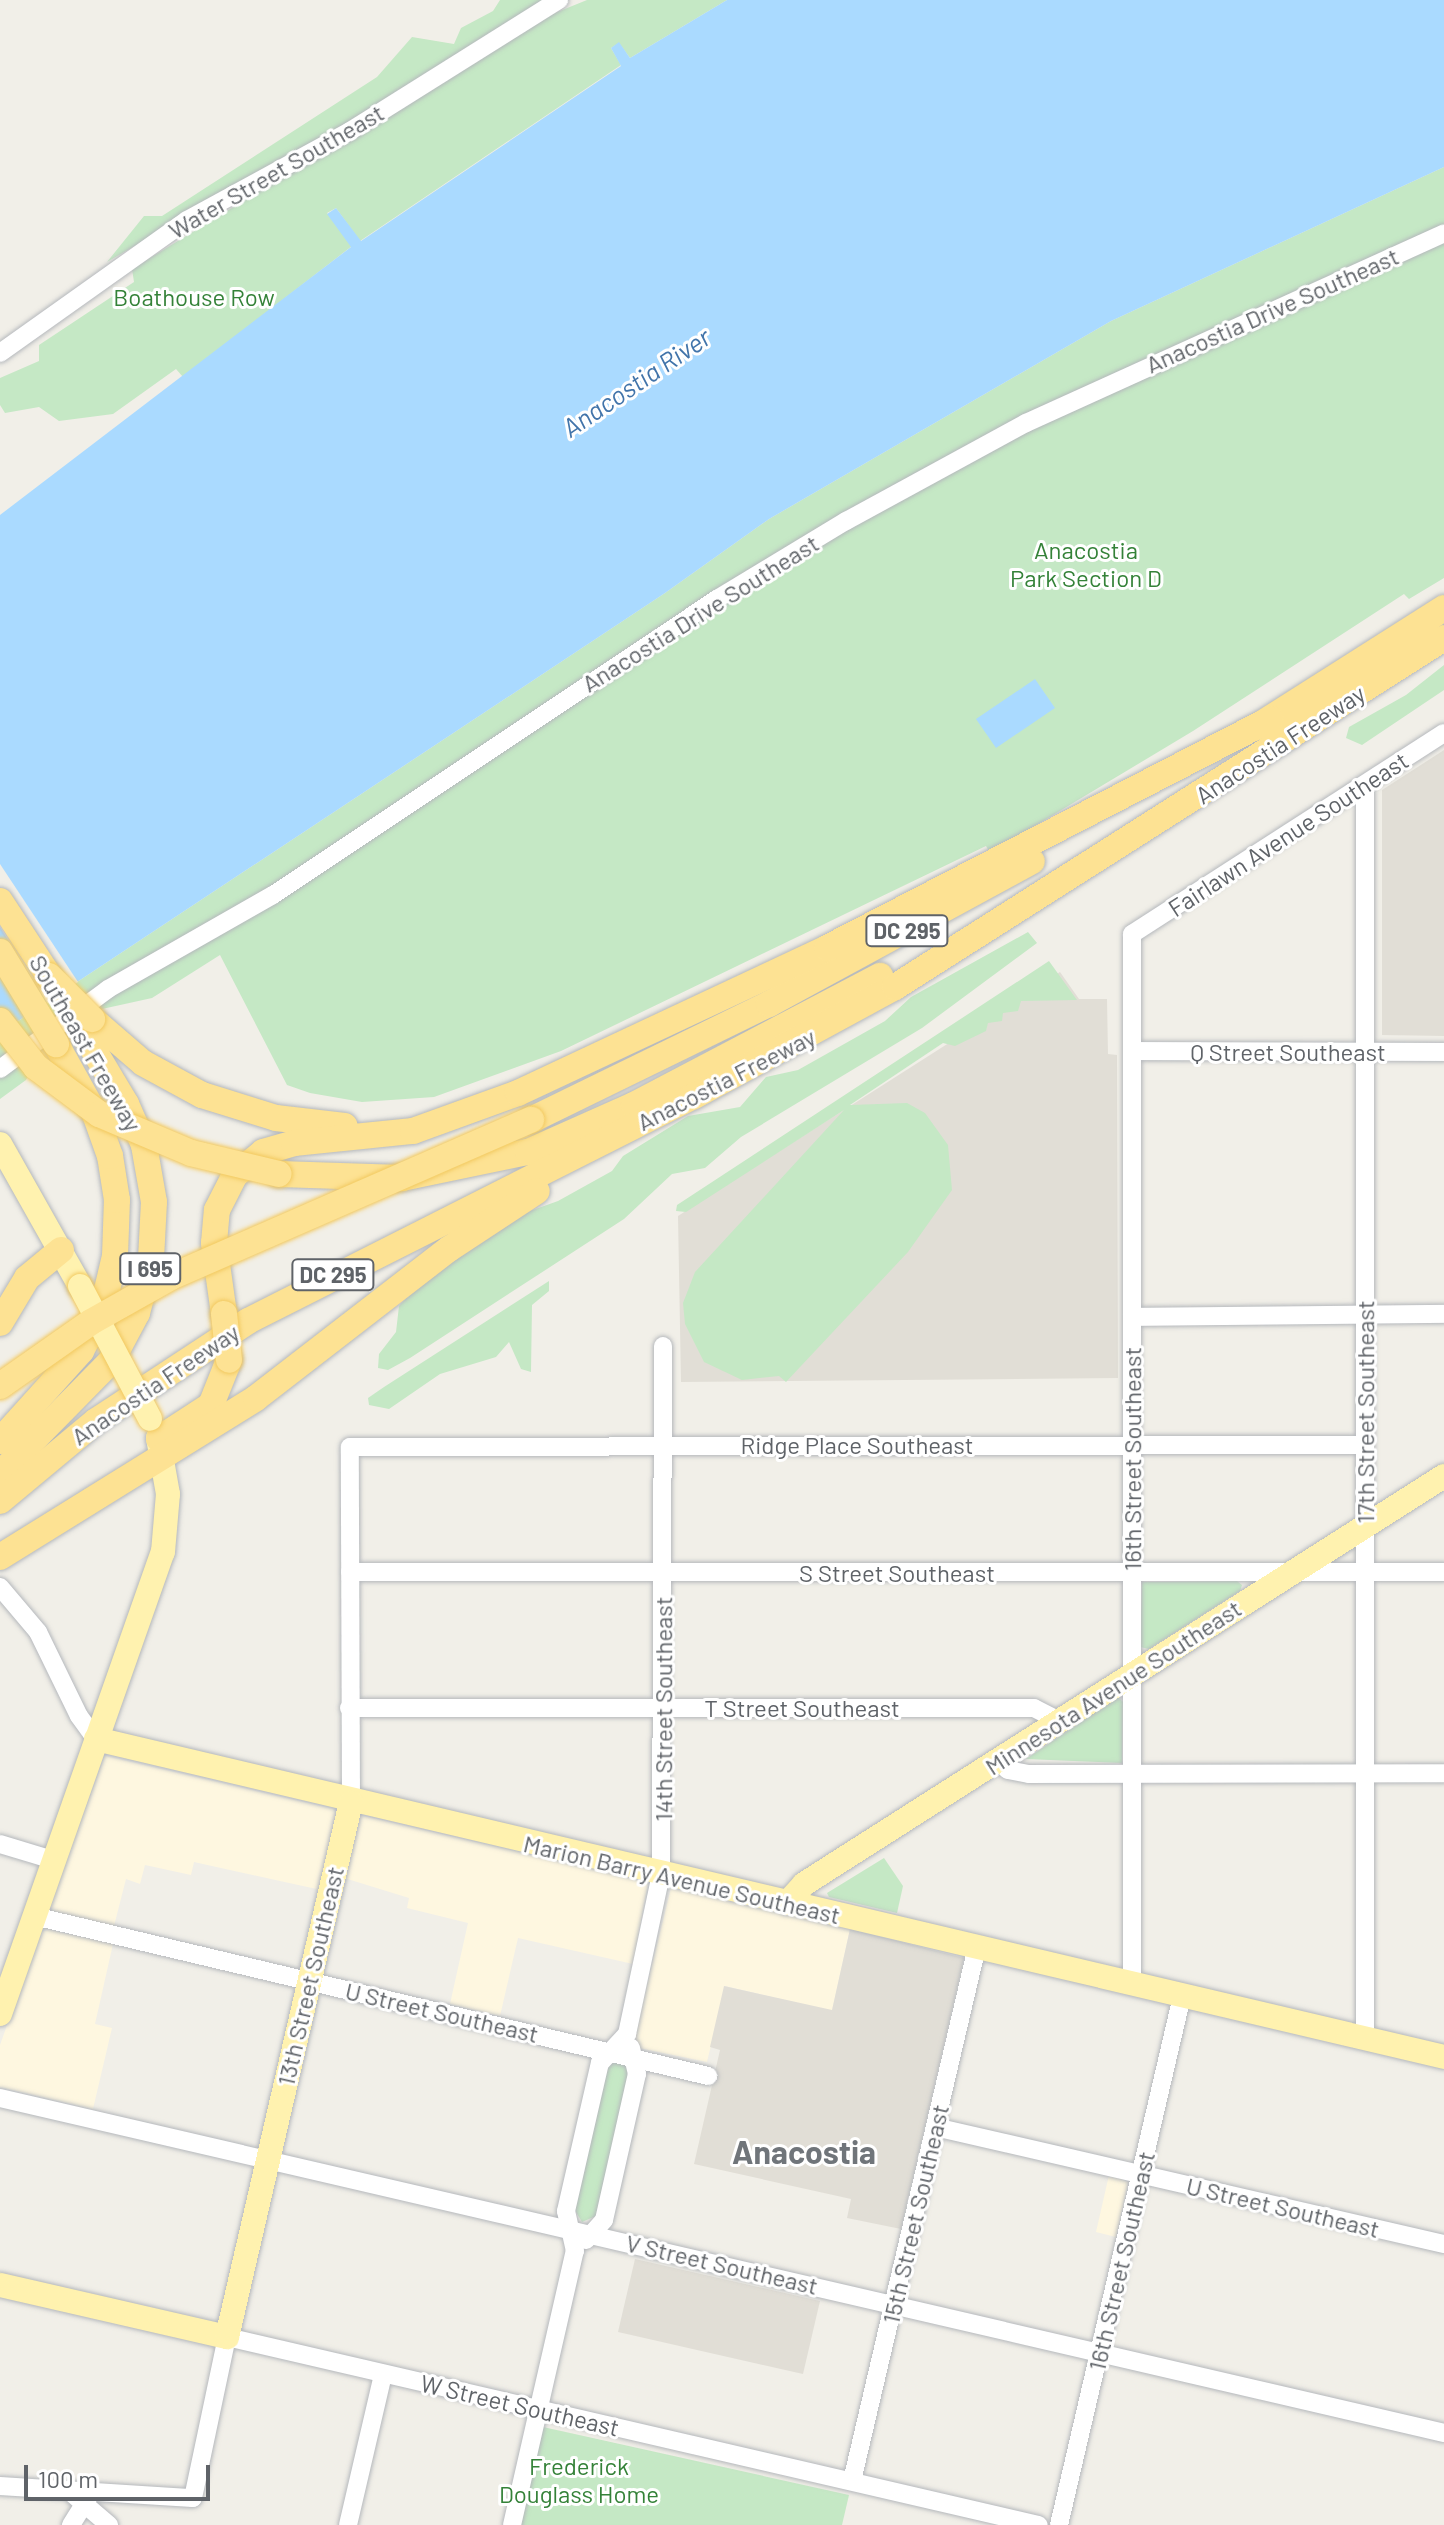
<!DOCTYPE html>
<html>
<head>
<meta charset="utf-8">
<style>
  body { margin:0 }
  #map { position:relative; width:1444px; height:2525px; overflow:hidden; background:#f1efe8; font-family:Barlow,sans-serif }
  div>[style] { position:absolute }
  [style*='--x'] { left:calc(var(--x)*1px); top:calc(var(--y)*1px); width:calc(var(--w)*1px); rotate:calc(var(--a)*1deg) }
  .commercial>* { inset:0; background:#fef7e0 }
  .education>* { inset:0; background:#e1ded6 }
  .green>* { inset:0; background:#c5e8c5 }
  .water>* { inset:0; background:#aadaff }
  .pier>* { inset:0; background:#f1efe8 }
  .roads { filter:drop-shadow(0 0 2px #b5b8bc) drop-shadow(0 0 2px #b5b8bc) }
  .minor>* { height:18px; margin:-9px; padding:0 9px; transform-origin:9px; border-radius:9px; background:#fff }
  .major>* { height:24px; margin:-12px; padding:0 12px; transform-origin:12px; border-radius:12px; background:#fff2af }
  .highway>* { height:26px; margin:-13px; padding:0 13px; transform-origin:13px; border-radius:13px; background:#fde293 }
  .bridges { filter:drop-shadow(0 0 2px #f2c960) drop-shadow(0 0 2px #f2c960) }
  .major-bridge>* { height:24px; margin:-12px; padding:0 12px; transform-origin:12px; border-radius:12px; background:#fff2af }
  .highway-bridge>* { height:26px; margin:-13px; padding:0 13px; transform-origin:13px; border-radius:13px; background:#fde293 }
  span { translate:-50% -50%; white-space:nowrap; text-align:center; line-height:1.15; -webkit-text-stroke:6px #fff; paint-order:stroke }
  .shield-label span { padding:2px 6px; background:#fff; border:2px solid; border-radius:6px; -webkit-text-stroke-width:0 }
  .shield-label { font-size:22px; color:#5f6368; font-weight:700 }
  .street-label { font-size:24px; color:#5f6368 }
  .park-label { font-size:24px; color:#348238 }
  .water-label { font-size:26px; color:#4174aa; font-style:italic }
  .district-label { font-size:32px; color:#70757a; font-weight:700 }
  .scale { position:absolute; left:24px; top:2465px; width:186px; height:36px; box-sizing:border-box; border:4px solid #5f6368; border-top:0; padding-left:10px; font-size:24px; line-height:28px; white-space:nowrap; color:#5f6368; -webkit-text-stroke:6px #fff; paint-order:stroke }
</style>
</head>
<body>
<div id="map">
  <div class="commercial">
    <i style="clip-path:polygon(105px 1756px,333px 1809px,337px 1815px,321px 1890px,194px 1862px,191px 1875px,145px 1865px,140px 1884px,126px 1879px,114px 1926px,53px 1912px,50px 1905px)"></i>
    <i style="clip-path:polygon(363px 1816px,648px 1882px,633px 1964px,518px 1938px,500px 2016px,450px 2004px,468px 1923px,407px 1908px,409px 1898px,341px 1877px,357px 1817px)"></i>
    <i style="clip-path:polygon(671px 1888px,850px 1929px,832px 2011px,725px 1986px,707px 2062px,639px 2048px,633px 2042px)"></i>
    <i style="clip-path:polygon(50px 1930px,113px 1944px,95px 2024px,112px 2028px,93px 2109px,0 2087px,0 2045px,40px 1932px)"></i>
    <i style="clip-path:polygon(1109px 2175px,1128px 2182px,1116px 2237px,1096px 2232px)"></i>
  </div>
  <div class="education">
    <i style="clip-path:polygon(1444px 750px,1444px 1036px,1382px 1035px,1382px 790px)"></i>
    <i style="clip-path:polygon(1060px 972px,1079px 999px,1107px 999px,1108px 1054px,1117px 1055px,1118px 1378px,681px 1382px,678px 1216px)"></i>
    <i style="clip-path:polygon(850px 1929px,964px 1958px,901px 2229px,847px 2218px,851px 2199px,694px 2164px,720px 2050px,710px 2047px,724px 1986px,832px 2010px)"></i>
    <i style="clip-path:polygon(635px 2259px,820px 2301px,803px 2374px,618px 2332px)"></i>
  </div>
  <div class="green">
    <i style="clip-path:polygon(500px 0,546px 0,402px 91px,107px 262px,144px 216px,162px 216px,377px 77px,412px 37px,454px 44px,461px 28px,493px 11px)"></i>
    <i style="clip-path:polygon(587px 0,727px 0,630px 58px,619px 43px,611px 48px,621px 65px,360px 241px,336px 208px,327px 213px,352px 246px,183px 377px,176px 369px,113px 414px,59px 421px,39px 407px,5px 413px,0 405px,0 378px,39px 361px,39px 345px,134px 282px,132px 269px,545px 17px)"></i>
    <i style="clip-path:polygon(1444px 167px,1444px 578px,1409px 599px,1404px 594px,1193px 731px,990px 853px,986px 846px,561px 1051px,434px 1097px,362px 1102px,310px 1093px,287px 1085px,220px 955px,152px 998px,102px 1009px,41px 1051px,26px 1080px,0 1099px,0 1033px,665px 593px,769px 519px,1111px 321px)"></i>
    <i style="clip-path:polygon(1444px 665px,1444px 690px,1362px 745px,1346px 738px,1349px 727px,1406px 695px)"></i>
    <i style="clip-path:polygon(1028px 932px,1037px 943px,922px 1028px,741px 1137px,705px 1168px,672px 1174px,624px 1219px,410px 1358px,388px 1370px,378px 1368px,379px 1354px,396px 1332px,399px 1306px,428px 1275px,519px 1215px,558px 1201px,612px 1171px,623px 1156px,688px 1116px,740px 1107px,766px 1077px,798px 1070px,885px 1021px,911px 997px)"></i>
    <i style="clip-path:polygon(1049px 961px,1077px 1000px,1021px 1001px,1018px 1011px,1003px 1013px,1002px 1021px,988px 1023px,986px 1031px,955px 1046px,943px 1043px,850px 1105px,907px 1103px,925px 1113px,948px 1145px,952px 1190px,908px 1252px,786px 1382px,779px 1376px,742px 1380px,704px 1362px,685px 1324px,683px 1303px,695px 1272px,844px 1110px,686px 1212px,676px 1211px,677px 1205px)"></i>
    <i style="clip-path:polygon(549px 1281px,549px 1291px,532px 1305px,531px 1372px,521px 1369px,509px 1342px,496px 1357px,440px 1374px,389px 1409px,369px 1405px,368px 1398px,384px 1387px)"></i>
    <i style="clip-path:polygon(1237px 1581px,1242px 1585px,1240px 1591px,1149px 1649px,1140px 1647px,1142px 1582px)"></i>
    <i style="clip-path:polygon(1118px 1697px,1123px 1702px,1122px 1763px,1026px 1759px)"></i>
    <i style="clip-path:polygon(884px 1858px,903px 1886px,897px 1913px,829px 1897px,827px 1893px)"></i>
    <i style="clip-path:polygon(613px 2062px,624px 2064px,629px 2072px,596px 2216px,582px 2222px,573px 2207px,606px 2068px)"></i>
    <i style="clip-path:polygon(543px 2427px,849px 2495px,842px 2525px,521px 2525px)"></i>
  </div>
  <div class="water">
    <i style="clip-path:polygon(727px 0,1444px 0,1444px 167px,1111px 321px,769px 519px,665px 593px,0 1033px,0 515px,351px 247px,327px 214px,336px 208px,361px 241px,621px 66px,611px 48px,619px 42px,630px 58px)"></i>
    <i style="clip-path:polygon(1035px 679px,1055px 708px,996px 748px,976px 719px)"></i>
  </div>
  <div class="pier">
    <i style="clip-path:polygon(0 864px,78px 982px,48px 1004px,0 927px)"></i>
  </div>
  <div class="roads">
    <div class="minor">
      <i style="--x:0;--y:353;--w:229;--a:-35.4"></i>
      <i style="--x:187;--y:220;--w:186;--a:-28.6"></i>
      <i style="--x:350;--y:131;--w:247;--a:-32.1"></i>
      <i style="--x:1132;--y:1051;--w:312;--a:0.2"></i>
      <i style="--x:0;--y:1069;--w:134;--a:-36.5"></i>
      <i style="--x:108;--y:989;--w:190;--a:-29.7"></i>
      <i style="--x:273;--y:895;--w:534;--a:-33.69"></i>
      <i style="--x:717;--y:599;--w:151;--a:-31.2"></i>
      <i style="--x:846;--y:521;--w:205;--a:-28.6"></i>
      <i style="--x:1026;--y:423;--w:459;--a:-24.4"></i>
      <i style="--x:1132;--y:1317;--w:312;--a:-0.6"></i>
      <i style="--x:350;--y:1572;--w:1094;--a:0"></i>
      <i style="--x:0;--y:1587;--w:59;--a:49.8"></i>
      <i style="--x:38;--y:1632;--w:93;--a:64"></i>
      <i style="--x:79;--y:1716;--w:29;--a:54"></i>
      <i style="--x:349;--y:1708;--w:685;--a:0"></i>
      <i style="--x:1034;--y:1708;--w:28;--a:27"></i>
      <i style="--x:998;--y:1761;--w:13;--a:42"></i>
      <i style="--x:1008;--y:1770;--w:21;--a:11"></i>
      <i style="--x:1029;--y:1774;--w:415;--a:-0.1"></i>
      <i style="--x:351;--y:1802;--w:355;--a:-90.2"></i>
      <i style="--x:350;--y:1447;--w:1015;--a:-0.11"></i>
      <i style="--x:0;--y:1844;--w:55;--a:16.8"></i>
      <i style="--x:34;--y:1916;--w:693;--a:13.35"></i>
      <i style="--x:1132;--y:1985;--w:1051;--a:-90"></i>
      <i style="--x:1132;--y:934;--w:371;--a:-32.8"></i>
      <i style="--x:1365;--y:2039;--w:1254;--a:-90"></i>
      <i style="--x:0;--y:2098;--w:1482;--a:13.06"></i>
      <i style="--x:935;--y:2127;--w:522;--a:12.95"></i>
      <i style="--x:586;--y:2240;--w:27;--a:-48"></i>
      <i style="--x:604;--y:2220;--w:150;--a:-77.3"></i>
      <i style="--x:637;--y:2074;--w:27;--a:-103"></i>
      <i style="--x:852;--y:2481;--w:548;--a:-76.83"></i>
      <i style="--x:0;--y:2486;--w:193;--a:3.6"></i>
      <i style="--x:193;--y:2498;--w:165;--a:-78.1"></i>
      <i style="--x:227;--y:2337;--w:833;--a:13.04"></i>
      <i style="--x:68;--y:2490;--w:54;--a:40.5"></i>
      <i style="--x:71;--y:2525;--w:36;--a:-58"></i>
      <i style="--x:348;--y:2525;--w:155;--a:-76.9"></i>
      <i style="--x:512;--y:2525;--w:281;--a:-77.1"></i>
      <i style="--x:575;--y:2251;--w:41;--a:-102.7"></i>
      <i style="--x:566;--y:2211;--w:152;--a:-77.1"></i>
      <i style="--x:600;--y:2063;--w:40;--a:-47"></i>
      <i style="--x:627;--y:2034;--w:164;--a:-78"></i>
      <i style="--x:661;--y:1874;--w:528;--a:-89.78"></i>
      <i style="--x:1059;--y:2525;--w:543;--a:-76.91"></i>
    </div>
    <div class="major">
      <i style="--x:0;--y:1144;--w:163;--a:60.6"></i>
      <i style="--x:96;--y:1739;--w:1385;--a:13.27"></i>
      <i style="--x:787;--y:1903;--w:25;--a:-48"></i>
      <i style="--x:804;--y:1884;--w:759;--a:-32.52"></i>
      <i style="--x:0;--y:2014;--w:490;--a:-70.6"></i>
      <i style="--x:163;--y:1552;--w:58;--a:-85.1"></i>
      <i style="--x:168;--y:1494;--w:57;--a:-100.1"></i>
      <i style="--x:0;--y:2285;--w:233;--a:12.9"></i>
      <i style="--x:227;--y:2337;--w:549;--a:-76.95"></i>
    </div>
    <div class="highway">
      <i style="--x:1255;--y:728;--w:224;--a:-32.4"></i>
      <i style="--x:0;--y:901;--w:90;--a:56.8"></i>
      <i style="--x:92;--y:1019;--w:67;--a:40.8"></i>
      <i style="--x:143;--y:1063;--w:67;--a:28.5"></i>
      <i style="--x:202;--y:1095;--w:77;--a:17.3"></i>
      <i style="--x:276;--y:1118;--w:69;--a:6.6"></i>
      <i style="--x:531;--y:1120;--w:265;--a:-26"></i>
      <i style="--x:769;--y:1004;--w:299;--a:-28.5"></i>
      <i style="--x:279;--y:1174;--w:123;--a:1.9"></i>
      <i style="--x:402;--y:1178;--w:129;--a:-11.7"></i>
      <i style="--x:528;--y:1152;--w:116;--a:-23.9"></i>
      <i style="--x:634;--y:1105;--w:278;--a:-27.7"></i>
      <i style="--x:224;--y:1314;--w:72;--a:-98"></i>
      <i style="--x:214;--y:1243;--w:33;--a:-85"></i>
      <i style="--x:217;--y:1210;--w:39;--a:-63"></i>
      <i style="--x:235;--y:1175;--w:36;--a:-39"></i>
      <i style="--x:263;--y:1152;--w:32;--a:-16"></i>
      <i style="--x:294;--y:1143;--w:120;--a:-5.8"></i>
      <i style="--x:413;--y:1131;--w:112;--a:-19.9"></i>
      <i style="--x:518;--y:1093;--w:341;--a:-25.1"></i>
      <i style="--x:827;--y:948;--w:499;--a:-27.3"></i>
      <i style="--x:0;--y:1323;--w:52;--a:-59"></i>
      <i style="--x:27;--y:1278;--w:44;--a:-39.5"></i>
      <i style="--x:159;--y:1439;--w:62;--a:-33.2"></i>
      <i style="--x:211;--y:1405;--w:48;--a:-68.2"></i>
      <i style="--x:0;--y:1441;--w:121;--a:-48"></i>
      <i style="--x:81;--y:1351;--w:45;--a:-62.3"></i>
      <i style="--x:102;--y:1311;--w:57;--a:-76.7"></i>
      <i style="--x:115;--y:1256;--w:56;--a:-88"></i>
      <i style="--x:117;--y:1200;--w:45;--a:-99"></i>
      <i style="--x:110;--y:1156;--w:45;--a:-109.7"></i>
      <i style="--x:95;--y:1114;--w:80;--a:-119.1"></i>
      <i style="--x:0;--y:1474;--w:160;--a:-45.5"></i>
      <i style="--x:112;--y:1360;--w:53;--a:-62"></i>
      <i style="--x:137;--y:1313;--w:56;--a:-75.5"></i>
      <i style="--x:151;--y:1259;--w:57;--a:-87"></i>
      <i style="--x:154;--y:1202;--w:58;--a:-100"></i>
      <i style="--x:144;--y:1145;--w:45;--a:-113.7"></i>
      <i style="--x:126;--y:1104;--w:90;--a:-120.9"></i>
      <i style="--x:0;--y:1501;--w:125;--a:-39.8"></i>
      <i style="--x:96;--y:1421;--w:182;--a:-33.3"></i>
      <i style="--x:248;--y:1321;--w:500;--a:-26.8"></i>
      <i style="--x:694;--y:1096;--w:229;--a:-28.5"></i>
      <i style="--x:895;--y:987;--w:651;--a:-32.44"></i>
      <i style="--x:0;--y:1557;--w:301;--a:-31.8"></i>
      <i style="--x:256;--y:1398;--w:244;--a:-37.7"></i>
      <i style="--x:449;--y:1249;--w:105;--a:-33.4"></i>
    </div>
  </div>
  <div class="bridges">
    <div class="major-bridge">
      <i style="--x:80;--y:1286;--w:150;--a:62.2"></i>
    </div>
    <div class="highway-bridge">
      <i style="--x:0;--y:952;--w:108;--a:58.7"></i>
      <i style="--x:49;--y:976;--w:61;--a:45"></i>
      <i style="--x:0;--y:1021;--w:58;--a:52"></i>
      <i style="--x:36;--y:1067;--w:79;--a:36.7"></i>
      <i style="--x:99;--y:1114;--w:100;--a:23"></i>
      <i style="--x:191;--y:1153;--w:90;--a:13.4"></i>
      <i style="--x:224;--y:1314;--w:46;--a:83.8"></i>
      <i style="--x:0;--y:1386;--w:111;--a:-35.1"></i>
      <i style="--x:91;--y:1322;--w:92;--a:-29.4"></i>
      <i style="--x:171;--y:1277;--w:393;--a:-23.6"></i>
    </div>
  </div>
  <div class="shield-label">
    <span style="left:907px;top:931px">DC 295</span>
    <span style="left:150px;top:1269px">I 695</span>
    <span style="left:333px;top:1275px">DC 295</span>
  </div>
  <div class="street-label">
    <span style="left:276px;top:171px;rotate:-30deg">Water Street Southeast</span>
    <span style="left:1272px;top:310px;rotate:-24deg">Anacostia Drive Southeast</span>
    <span style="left:700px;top:613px;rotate:-32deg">Anacostia Drive Southeast</span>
    <span style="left:1280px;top:744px;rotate:-33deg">Anacostia Freeway</span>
    <span style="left:1288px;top:834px;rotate:-33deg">Fairlawn Avenue Southeast</span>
    <span style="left:86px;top:1043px;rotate:60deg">Southeast Freeway</span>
    <span style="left:1288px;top:1052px">Q Street Southeast</span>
    <span style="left:726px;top:1079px;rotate:-27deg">Anacostia Freeway</span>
    <span style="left:155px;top:1384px;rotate:-34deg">Anacostia Freeway</span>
    <span style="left:1365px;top:1412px;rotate:-90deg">17th Street Southeast</span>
    <span style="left:857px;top:1445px">Ridge Place Southeast</span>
    <span style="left:1132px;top:1459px;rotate:-90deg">16th Street Southeast</span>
    <span style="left:897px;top:1573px">S Street Southeast</span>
    <span style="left:1113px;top:1687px;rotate:-33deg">Minnesota Avenue Southeast</span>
    <span style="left:802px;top:1708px">T Street Southeast</span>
    <span style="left:663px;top:1709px;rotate:-90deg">14th Street Southeast</span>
    <span style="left:682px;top:1879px;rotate:13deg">Marion Barry Avenue Southeast</span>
    <span style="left:310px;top:1976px;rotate:-77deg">13th Street Southeast</span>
    <span style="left:442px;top:2012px;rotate:13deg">U Street Southeast</span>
    <span style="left:1283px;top:2207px;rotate:13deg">U Street Southeast</span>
    <span style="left:915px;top:2214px;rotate:-77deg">15th Street Southeast</span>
    <span style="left:1121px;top:2261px;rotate:-77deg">16th Street Southeast</span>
    <span style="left:722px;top:2264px;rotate:13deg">V Street Southeast</span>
    <span style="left:520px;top:2405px;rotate:13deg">W Street Southeast</span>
  </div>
  <div class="park-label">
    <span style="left:194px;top:297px">Boathouse Row</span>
    <span style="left:1086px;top:564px">Anacostia<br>Park Section D</span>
    <span style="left:579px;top:2480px">Frederick<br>Douglass Home</span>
  </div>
  <div class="water-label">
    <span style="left:636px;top:382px;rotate:-34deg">Anacostia River</span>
  </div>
  <div class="district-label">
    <span style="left:804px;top:2151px">Anacostia</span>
  </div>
  <div class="scale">100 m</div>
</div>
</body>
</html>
